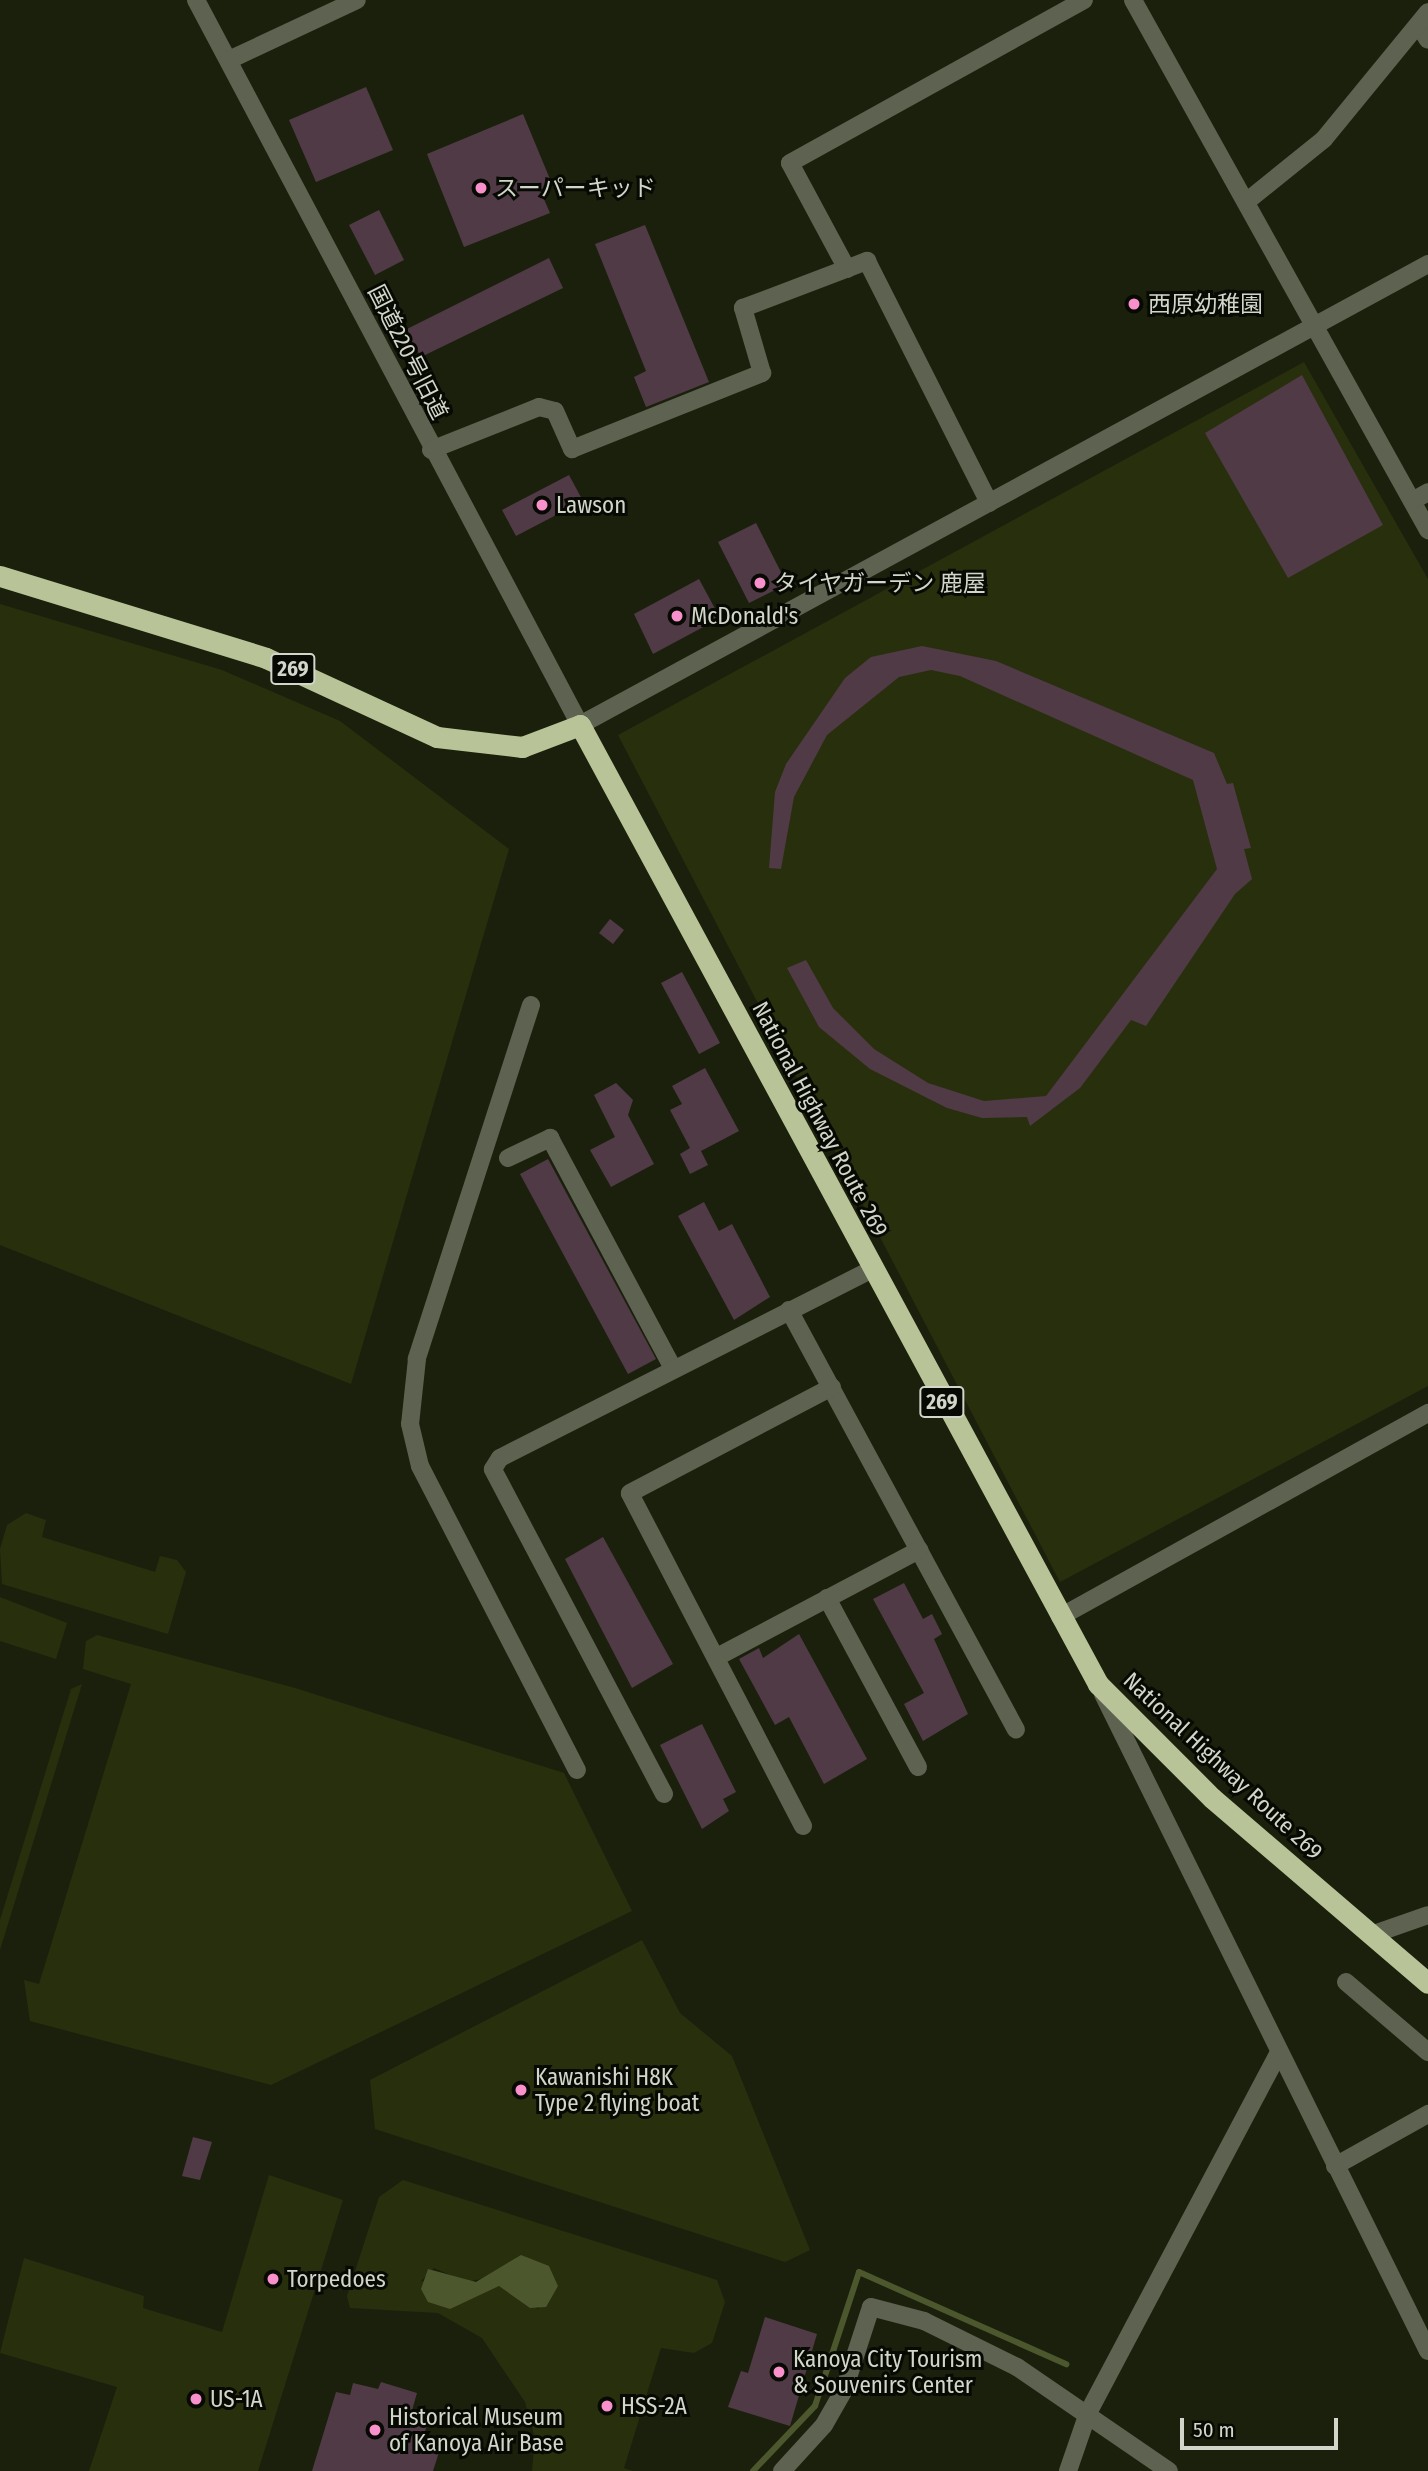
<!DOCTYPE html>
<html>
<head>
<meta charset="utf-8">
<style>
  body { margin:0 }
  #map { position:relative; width:1428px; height:2471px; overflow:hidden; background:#1b200c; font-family:"Fira Sans Condensed","Noto Sans JP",sans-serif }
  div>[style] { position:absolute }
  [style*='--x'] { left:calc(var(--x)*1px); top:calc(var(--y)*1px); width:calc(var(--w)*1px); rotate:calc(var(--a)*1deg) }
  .green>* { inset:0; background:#282f0d }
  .water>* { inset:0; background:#4d572e }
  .stream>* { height:6px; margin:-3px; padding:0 3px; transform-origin:3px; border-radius:3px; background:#4d572e }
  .building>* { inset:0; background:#503a46 }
  .minor>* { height:18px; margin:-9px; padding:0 9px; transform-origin:9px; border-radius:9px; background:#5d6251 }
  .highway>* { height:21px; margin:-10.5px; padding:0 10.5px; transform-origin:10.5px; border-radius:10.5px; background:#b8c497 }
  .dots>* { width:19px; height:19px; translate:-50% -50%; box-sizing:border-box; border:4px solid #070903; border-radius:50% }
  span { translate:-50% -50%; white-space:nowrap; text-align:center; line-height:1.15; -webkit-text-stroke:6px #070903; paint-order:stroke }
  .shield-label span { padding:2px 5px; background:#070903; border:2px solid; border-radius:5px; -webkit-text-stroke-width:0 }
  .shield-label { font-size:21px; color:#d2d5c9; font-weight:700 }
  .poi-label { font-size:23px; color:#d2d5c9 }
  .left { translate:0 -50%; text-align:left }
  .street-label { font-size:23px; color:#d2d5c9 }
  .scale { position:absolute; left:1180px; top:2418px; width:158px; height:32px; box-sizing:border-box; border:4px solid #d2d5c9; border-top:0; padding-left:9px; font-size:21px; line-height:24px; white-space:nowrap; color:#d2d5c9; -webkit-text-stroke:5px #070903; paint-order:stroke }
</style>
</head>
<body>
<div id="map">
  <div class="green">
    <i style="clip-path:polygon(1304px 362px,1428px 579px,1428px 1386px,1060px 1582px,618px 735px)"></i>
    <i style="clip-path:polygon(0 604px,222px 670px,340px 721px,509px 849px,351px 1384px,0 1245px)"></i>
    <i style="clip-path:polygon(26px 1513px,46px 1520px,42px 1537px,155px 1572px,160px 1556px,177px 1560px,186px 1572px,168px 1634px,2px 1584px,0 1549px,7px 1525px)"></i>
    <i style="clip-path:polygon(0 1597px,67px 1623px,56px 1659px,0 1641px)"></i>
    <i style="clip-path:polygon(97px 1635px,295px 1688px,564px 1773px,632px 1911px,271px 2085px,30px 2021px,24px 1980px,39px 1984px,131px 1684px,83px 1669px,86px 1641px)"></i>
    <i style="clip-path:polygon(82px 1684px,0 1950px,0 1920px,71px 1689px)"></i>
    <i style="clip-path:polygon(642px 1940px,680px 2013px,732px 2056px,810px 2250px,785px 2262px,375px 2129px,370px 2080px)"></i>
    <i style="clip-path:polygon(269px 2175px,343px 2200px,258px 2471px,89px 2471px,117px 2387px,0 2353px,24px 2258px,144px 2296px,143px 2308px,222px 2332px)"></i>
    <i style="clip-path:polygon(evenodd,403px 2180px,717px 2280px,725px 2302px,712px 2343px,694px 2353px,661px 2348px,624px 2468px,633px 2471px,532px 2471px,535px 2439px,525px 2402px,482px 2338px,438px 2313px,350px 2308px,347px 2296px,379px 2197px,403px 2180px,549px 2266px,558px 2286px,538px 2309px,499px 2286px,486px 2291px,421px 2281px,434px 2268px,466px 2282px,549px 2266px)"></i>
  </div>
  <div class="water">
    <i style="clip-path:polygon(521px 2255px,549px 2266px,558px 2286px,546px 2307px,530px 2308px,499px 2286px,450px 2309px,428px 2302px,421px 2289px,428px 2269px,476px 2282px)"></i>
  </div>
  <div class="stream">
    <i style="--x:753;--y:2471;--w:90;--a:-46.4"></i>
    <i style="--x:815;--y:2406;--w:141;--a:-71.8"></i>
    <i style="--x:859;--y:2272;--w:227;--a:24"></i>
  </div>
  <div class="building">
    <i style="clip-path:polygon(366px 87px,393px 150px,316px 182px,289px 120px)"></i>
    <i style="clip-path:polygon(523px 114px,552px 184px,540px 190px,550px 213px,464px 247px,427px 154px)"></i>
    <i style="clip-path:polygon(379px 210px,404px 260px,375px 275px,349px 225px)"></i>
    <i style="clip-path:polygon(645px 225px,709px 382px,646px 407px,634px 377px,646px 371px,595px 244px)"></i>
    <i style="clip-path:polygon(549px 258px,563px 288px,421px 357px,405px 330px)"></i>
    <i style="clip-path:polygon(1302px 375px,1383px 525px,1288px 578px,1205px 433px)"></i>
    <i style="clip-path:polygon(569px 475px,583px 501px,516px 536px,502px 510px)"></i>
    <i style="clip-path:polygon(756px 523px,787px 584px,749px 603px,718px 542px)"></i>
    <i style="clip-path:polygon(699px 579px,720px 618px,653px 654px,634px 614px)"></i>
    <i style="clip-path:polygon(922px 646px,996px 661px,1214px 753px,1227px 784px,1233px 783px,1251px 848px,1244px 849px,1252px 879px,1235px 894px,1146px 1026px,1131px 1020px,1080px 1088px,1030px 1126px,1027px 1117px,982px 1118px,947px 1108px,870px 1069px,819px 1027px,787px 968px,806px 960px,833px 1008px,874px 1049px,928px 1083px,984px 1101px,1046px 1096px,1217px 869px,1193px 780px,960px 676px,931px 670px,899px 677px,827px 735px,794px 797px,781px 869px,769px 868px,775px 792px,786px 764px,845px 678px,871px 657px)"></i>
    <i style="clip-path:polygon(610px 919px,624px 930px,613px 944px,599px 933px)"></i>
    <i style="clip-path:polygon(682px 972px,720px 1043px,699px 1054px,661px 983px)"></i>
    <i style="clip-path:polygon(705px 1068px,739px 1131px,701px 1151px,708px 1165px,690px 1174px,680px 1154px,690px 1148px,670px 1110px,682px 1104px,672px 1086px)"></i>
    <i style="clip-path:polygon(616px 1083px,633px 1100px,628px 1115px,654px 1164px,611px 1187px,590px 1150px,615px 1137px,594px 1095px)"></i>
    <i style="clip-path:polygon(548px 1159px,656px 1359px,628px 1374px,520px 1174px)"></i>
    <i style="clip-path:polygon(704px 1202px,719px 1231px,732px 1224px,770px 1297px,734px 1320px,678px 1216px)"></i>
    <i style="clip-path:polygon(603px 1537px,673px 1664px,632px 1688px,565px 1559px)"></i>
    <i style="clip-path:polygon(904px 1583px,923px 1619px,932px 1614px,942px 1634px,934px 1639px,968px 1714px,923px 1741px,904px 1704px,924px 1693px,873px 1599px)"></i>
    <i style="clip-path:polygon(799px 1634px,867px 1759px,824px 1784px,789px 1717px,775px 1725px,739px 1659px,759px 1648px,763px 1658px)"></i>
    <i style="clip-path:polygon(702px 1724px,736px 1792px,723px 1799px,729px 1811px,702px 1829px,660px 1745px)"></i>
    <i style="clip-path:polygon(193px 2137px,212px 2142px,200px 2180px,182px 2176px)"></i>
    <i style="clip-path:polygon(765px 2317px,817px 2334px,790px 2426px,728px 2407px,741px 2371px,748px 2373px)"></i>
    <i style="clip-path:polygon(381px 2382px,417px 2393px,411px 2414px,429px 2419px,422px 2441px,441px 2446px,433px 2471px,312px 2471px,336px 2392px,350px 2395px,353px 2383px,378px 2389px)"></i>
  </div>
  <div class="minor">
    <i style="--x:196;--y:0;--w:820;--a:62.09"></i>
    <i style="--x:580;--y:725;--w:965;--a:-28.53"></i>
    <i style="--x:1133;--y:0;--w:607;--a:60.9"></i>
    <i style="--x:1419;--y:25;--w:17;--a:59"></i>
    <i style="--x:229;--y:60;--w:141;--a:-25.1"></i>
    <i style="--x:1246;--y:202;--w:100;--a:-38.9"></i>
    <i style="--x:1324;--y:139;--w:164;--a:-50.7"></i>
    <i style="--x:847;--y:269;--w:120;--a:-118.3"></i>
    <i style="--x:790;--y:163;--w:336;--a:-29"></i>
    <i style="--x:431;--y:450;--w:116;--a:-21.7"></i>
    <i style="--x:539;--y:407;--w:16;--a:14"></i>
    <i style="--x:555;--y:411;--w:42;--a:65.9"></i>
    <i style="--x:572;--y:449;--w:205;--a:-21.8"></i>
    <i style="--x:762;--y:373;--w:68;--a:-106.3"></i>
    <i style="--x:743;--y:308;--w:133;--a:-20.8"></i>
    <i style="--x:867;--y:261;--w:271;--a:63.2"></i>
    <i style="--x:1412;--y:501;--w:18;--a:-29"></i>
    <i style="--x:531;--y:1005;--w:372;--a:107.9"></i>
    <i style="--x:417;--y:1359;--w:65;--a:96.1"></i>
    <i style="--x:410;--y:1424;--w:43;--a:76.6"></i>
    <i style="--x:420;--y:1466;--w:342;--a:62.7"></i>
    <i style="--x:508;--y:1158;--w:47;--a:-25.5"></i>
    <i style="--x:550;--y:1138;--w:261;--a:61.9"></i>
    <i style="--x:789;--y:1310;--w:477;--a:61.6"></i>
    <i style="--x:827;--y:1598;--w:192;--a:61.7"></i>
    <i style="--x:1060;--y:1617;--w:421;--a:-29"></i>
    <i style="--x:717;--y:1657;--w:229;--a:-27.9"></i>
    <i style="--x:1103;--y:1694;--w:733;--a:63.68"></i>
    <i style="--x:664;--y:1794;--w:367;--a:-117.8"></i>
    <i style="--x:493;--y:1469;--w:13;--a:-58"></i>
    <i style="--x:500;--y:1458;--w:416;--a:-26.9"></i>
    <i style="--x:803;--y:1826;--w:375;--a:-117.5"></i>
    <i style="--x:630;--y:1493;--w:228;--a:-27.7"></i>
    <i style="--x:1371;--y:1935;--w:60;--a:-19.3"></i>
    <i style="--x:1346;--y:1982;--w:108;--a:40.5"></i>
    <i style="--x:1335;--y:2166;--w:107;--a:-29.2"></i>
    <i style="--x:782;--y:2471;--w:62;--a:-47.6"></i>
    <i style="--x:824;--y:2425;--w:40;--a:-60.3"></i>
    <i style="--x:844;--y:2390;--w:87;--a:-72"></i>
    <i style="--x:871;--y:2307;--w:55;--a:14.8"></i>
    <i style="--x:924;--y:2321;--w:104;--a:26.3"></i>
    <i style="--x:1017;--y:2367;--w:184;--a:34.4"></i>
    <i style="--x:1068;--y:2471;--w:61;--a:-71"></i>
    <i style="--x:1088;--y:2413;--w:406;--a:-62.1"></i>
  </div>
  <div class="highway">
    <i style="--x:0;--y:576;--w:278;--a:17.1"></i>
    <i style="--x:266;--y:658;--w:188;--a:24.8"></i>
    <i style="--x:437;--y:737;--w:86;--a:6.7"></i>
    <i style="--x:522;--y:747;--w:62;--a:-20.8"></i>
    <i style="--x:580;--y:725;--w:1090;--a:61.62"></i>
    <i style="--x:1098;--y:1684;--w:161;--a:45"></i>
    <i style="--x:1212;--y:1798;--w:284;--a:40.6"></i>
  </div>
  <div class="dots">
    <i style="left:481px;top:188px;background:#f890cc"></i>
    <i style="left:1134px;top:304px;background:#f890cc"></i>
    <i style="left:542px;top:505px;background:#f890cc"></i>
    <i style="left:760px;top:583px;background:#f890cc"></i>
    <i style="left:677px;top:616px;background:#f890cc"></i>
    <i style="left:521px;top:2090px;background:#f890cc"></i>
    <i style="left:273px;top:2279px;background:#f890cc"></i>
    <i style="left:779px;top:2372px;background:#f890cc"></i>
    <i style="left:196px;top:2399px;background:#f890cc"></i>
    <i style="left:607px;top:2406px;background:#f890cc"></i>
    <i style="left:375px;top:2430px;background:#f890cc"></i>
  </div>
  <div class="shield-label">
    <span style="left:293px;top:669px">269</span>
    <span style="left:942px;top:1402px">269</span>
  </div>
  <div class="poi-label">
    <span class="left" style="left:495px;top:188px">スーパーキッド</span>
    <span class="left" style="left:1148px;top:304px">西原幼稚園</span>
    <span class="left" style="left:556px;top:505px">Lawson</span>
    <span class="left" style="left:774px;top:583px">タイヤガーデン 鹿屋</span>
    <span class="left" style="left:691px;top:616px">McDonald's</span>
    <span class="left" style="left:535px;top:2090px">Kawanishi H8K<br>Type 2 flying boat</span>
    <span class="left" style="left:287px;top:2279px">Torpedoes</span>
    <span class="left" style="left:793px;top:2372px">Kanoya City Tourism<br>&amp; Souvenirs Center</span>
    <span class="left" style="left:210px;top:2399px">US-1A</span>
    <span class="left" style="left:621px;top:2406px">HSS-2A</span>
    <span class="left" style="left:389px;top:2430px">Historical Museum<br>of Kanoya Air Base</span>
  </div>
  <div class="street-label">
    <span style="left:408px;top:352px;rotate:63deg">国道220号旧道</span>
    <span style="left:820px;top:1119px;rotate:62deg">National Highway Route 269</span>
    <span style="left:1223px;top:1766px;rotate:43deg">National Highway Route 269</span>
  </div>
  <div class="scale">50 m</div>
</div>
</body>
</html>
